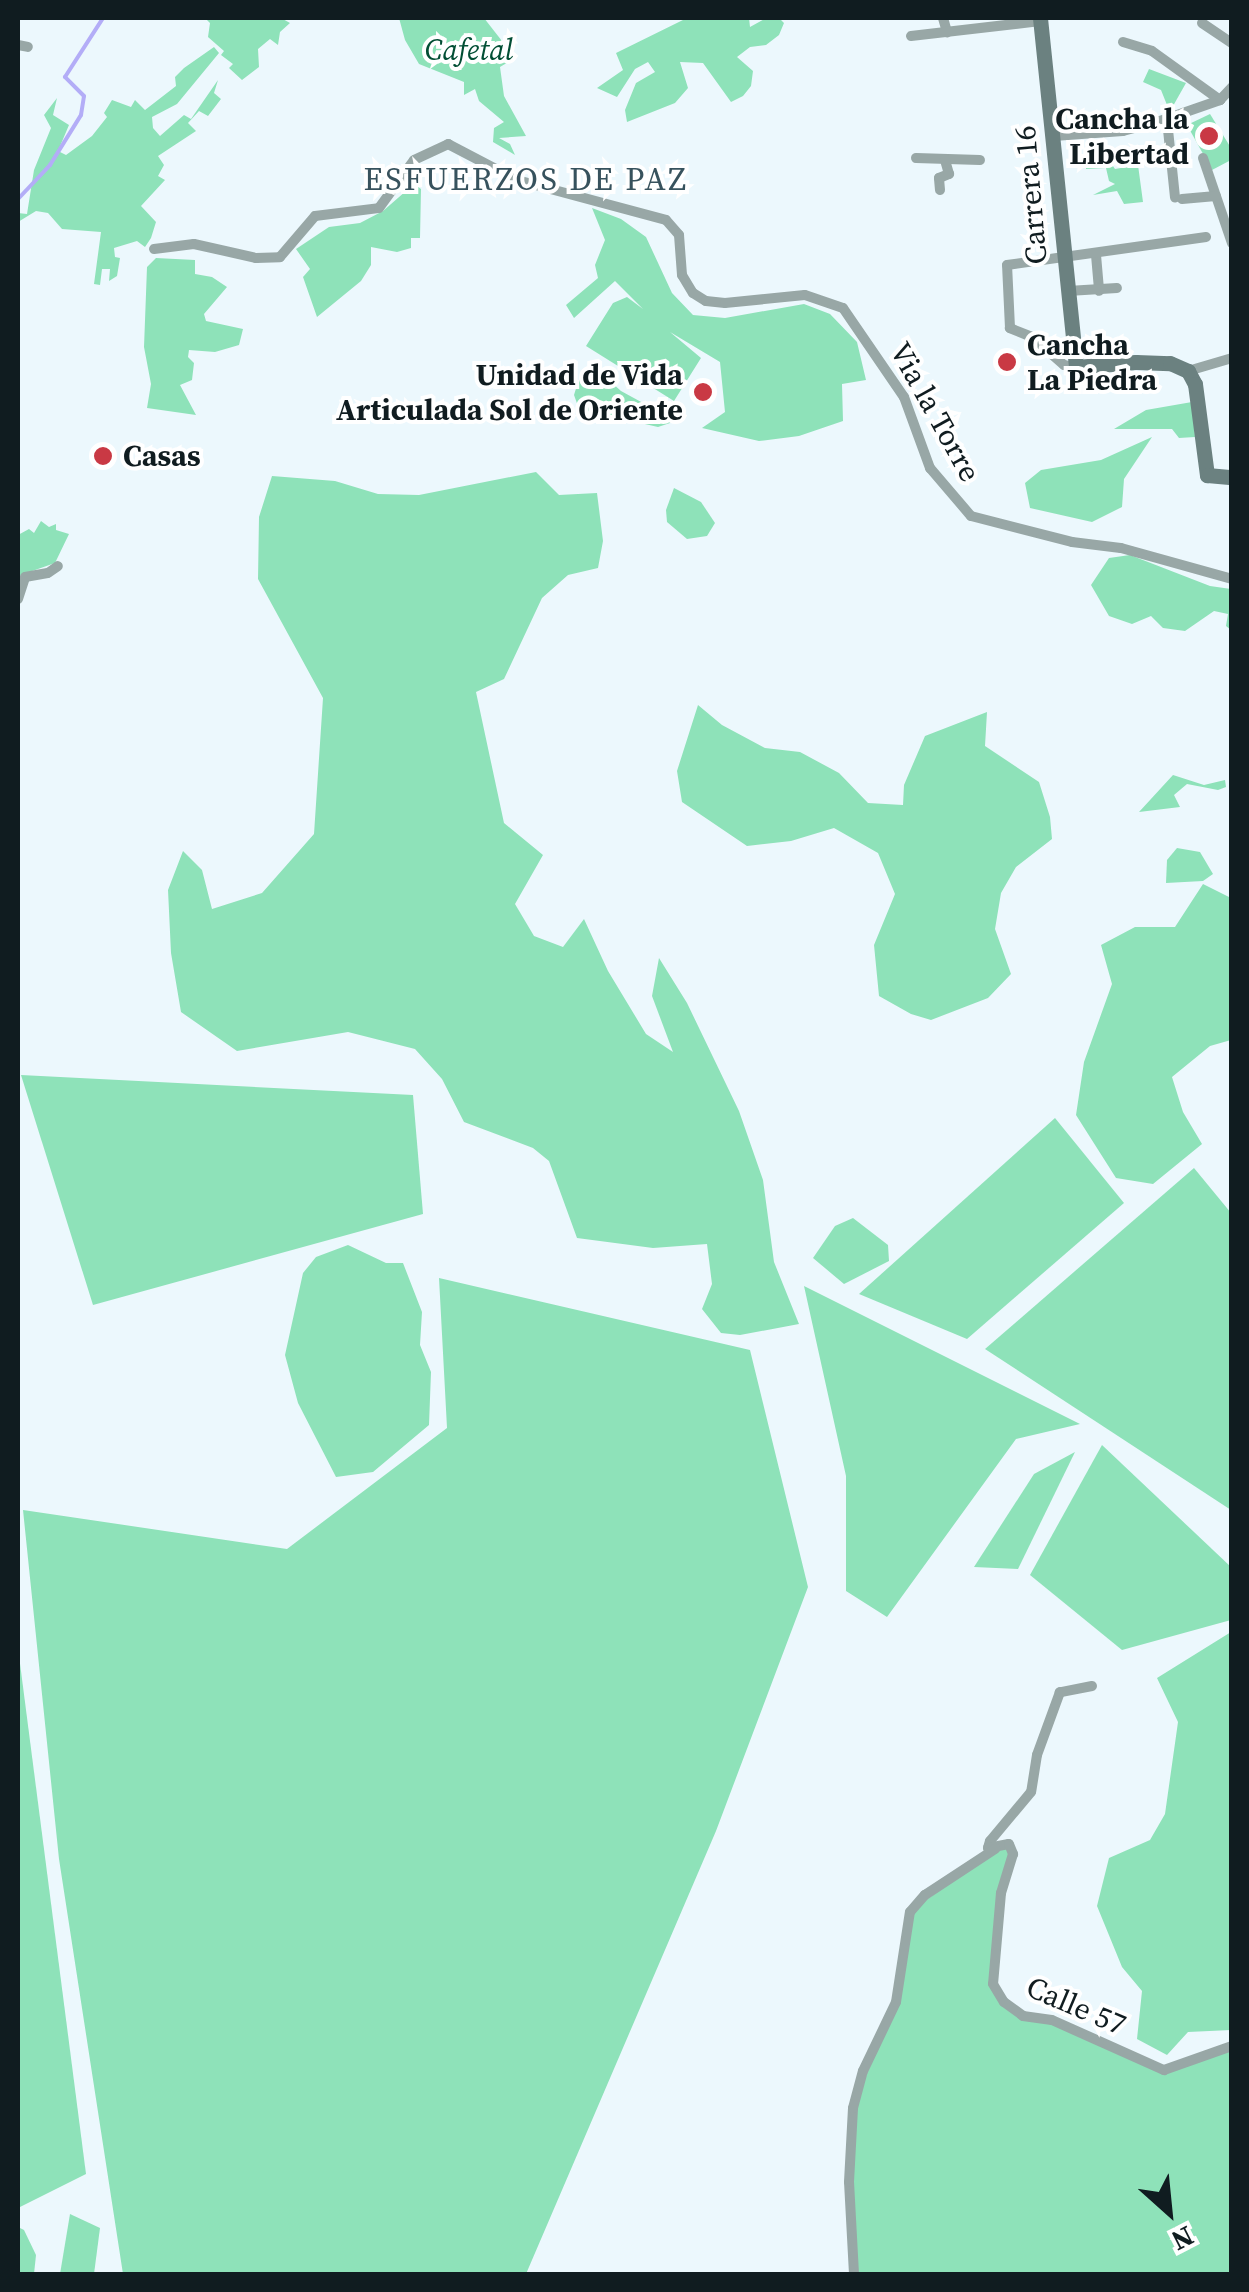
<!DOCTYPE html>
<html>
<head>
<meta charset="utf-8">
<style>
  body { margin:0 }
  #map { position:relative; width:1249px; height:2292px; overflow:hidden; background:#ecf8fd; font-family:"Source Serif 4",serif }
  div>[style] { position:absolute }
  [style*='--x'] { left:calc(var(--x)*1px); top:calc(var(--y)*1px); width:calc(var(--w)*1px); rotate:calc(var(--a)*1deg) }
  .green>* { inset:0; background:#8ee2b9 }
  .stream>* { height:4px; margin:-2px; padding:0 2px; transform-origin:2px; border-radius:2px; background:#b3adf7 }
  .street>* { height:10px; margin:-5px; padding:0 5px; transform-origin:5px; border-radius:5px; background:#98a7a6 }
  .secondary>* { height:15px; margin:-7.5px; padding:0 7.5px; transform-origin:7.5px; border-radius:7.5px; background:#6b8180 }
  .dots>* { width:28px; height:28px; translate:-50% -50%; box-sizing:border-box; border:5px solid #fff; border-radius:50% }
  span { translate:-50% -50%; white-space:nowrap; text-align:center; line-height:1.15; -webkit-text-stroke:8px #fff; paint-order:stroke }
  .park-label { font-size:30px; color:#024e34; font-style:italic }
  .poi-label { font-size:30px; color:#101c20; font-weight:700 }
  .right { translate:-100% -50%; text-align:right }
  .left { translate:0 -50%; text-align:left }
  .street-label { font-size:30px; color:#101c20 }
  .neighbourhood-label { font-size:32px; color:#37525d; letter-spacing:2.5px }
  .frame { position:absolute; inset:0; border:20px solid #101c20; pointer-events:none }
  .north { position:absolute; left:1119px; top:2162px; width:100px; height:100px; -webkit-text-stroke:8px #fff; paint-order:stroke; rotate:153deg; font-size:28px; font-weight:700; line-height:40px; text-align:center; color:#101c20 }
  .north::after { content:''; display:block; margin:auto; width:35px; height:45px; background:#101c20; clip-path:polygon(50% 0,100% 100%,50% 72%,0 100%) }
</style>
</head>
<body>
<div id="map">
  <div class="green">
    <i style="clip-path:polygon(205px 18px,281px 18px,290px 23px,280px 32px,278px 45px,270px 39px,258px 49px,259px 67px,242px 80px,229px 68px,233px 64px,221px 55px,224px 51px,208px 37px,210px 23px)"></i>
    <i style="clip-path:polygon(399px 18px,484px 18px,509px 50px,510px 61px,500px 67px,504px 96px,526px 136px,499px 138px,510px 144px,515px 155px,493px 142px,494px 128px,504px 122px,479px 101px,475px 89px,464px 95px,464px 82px,419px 64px,405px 40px)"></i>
    <i style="clip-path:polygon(687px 18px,749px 18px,750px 27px,766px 18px,779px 18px,784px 23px,779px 35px,766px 45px,750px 47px,737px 57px,753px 71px,751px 86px,743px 96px,731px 102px,703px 63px,680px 62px,688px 88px,675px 103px,627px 122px,625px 110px,636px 83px,655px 72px,648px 62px,635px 69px,617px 97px,597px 88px,623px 70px,616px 53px)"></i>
    <i style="clip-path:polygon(214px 47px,219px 53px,177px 104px,152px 117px,153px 128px,160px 136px,184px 115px,191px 119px,218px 80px,214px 93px,221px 99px,208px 116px,199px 111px,188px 123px,196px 131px,158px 156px,164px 165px,158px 176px,165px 180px,141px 206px,156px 222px,151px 238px,145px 247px,137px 241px,114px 248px,115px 257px,120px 258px,117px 276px,109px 281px,110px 269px,102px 269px,100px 285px,94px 284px,101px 232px,62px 229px,48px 213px,36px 211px,18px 222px,18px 213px,27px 214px,34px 170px,51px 128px,44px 115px,57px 98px,53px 115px,69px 125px,58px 151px,66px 155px,92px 136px,107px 117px,104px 113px,112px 100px,131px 107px,135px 100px,145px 110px,176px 86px,175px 77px,184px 68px)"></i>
    <i style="clip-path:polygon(1149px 69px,1186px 83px,1173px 106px,1167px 105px,1161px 90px,1143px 82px)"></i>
    <i style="clip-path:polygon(1210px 114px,1231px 148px,1231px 160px,1212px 170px,1187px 125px)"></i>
    <i style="clip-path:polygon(1108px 159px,1115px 169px,1138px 165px,1143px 202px,1124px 204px,1117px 191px,1093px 195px,1115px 184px,1109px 181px,1106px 168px,1086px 169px,1086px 161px)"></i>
    <i style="clip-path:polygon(414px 184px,421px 189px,420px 238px,411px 238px,411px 248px,397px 252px,371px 247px,371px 265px,361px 281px,317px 317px,303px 277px,310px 269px,296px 249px,329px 227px,360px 223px,383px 211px)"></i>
    <i style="clip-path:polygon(592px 208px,621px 219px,646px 237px,672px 293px,693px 315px,725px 318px,804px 304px,830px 314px,857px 342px,866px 380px,842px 384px,843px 421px,799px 436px,759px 441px,702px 428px,725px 412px,720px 362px,670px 332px,701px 358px,674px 401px,586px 346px,613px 303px,627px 297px,643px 309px,615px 281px,574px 318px,566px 305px,598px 278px,595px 265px,605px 240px)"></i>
    <i style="clip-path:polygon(156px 258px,195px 260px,195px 274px,212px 277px,227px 287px,204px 314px,206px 321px,243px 329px,239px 345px,215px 352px,189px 350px,188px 357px,194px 363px,192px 380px,180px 385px,196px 415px,147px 408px,151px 384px,144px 347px,147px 267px)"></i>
    <i style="clip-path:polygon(593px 366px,621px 391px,676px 421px,658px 427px,579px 409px,574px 395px,578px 382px)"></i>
    <i style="clip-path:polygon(1192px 402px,1195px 437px,1179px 438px,1172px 429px,1114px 429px,1146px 410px)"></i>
    <i style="clip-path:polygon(1152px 437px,1124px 479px,1122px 507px,1092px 522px,1030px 508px,1025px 483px,1041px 470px,1101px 460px)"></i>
    <i style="clip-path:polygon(536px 472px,559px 495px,597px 493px,603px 541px,598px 568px,568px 575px,542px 598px,504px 679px,476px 692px,504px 823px,543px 855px,515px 904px,534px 936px,563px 947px,584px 919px,608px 971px,646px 1034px,673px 1052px,652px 996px,659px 958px,687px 1003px,739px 1111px,763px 1180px,774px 1262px,799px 1324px,740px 1335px,721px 1333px,702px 1309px,712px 1284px,707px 1244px,653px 1248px,577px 1238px,549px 1161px,533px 1148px,464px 1122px,442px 1079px,415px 1049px,348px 1032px,237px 1051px,181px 1012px,171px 953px,168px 890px,183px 851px,202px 870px,212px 909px,262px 893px,314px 834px,323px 698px,258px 579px,259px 517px,272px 476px,335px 481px,378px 494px,419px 495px)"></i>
    <i style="clip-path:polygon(674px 488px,701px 502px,715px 523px,707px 536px,687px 539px,667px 522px,666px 510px)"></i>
    <i style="clip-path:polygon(41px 521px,49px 527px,56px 524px,56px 530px,69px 534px,55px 563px,18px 576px,18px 535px,29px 529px,34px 533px)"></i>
    <i style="clip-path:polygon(1130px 555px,1210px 586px,1231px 589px,1231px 630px,1226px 626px,1228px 614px,1214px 611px,1185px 631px,1163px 628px,1151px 616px,1132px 624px,1109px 616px,1091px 585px,1109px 558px)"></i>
    <i style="clip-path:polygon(698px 705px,722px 725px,765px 748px,800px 752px,839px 773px,868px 803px,903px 805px,904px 785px,925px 736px,987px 712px,985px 746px,1039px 782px,1050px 817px,1052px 839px,1016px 867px,1001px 893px,995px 929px,1011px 974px,988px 998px,931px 1020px,911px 1014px,879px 996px,874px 945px,895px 894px,878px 853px,834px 828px,791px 841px,747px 846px,682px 802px,677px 771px)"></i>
    <i style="clip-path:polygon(1173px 775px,1204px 785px,1225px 780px,1226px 787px,1218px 790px,1187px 784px,1174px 795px,1180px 807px,1139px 812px)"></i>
    <i style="clip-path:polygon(1177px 848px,1200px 852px,1213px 874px,1203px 881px,1166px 883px,1167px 860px)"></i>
    <i style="clip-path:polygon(1203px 884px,1231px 898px,1231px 1040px,1210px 1046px,1172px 1077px,1183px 1112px,1202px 1144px,1153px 1184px,1116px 1178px,1076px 1115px,1084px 1062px,1112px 984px,1101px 945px,1135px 927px,1175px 927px)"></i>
    <i style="clip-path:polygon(21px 1075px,413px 1095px,423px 1214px,93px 1305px)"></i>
    <i style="clip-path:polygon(1055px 1118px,1124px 1203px,967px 1339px,859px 1294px)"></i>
    <i style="clip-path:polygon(1194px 1168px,1231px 1213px,1231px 1510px,985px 1349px)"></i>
    <i style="clip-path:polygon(853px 1218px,888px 1245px,889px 1261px,844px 1284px,813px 1258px,835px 1226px)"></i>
    <i style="clip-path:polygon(348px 1245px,386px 1263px,403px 1263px,422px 1312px,420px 1345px,431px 1372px,429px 1425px,373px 1472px,336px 1477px,298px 1403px,285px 1355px,303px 1273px,316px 1257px)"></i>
    <i style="clip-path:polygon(439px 1278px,750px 1350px,808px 1587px,716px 1831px,526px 2274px,123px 2274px,59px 1859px,23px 1510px,287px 1549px,447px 1428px)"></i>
    <i style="clip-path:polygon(804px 1286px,1080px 1424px,1016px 1439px,887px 1617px,846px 1591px,846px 1476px)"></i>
    <i style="clip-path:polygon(1102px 1445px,1231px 1567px,1231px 1620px,1122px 1650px,1030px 1575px)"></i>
    <i style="clip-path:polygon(1075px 1452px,1018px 1569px,974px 1567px,1034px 1474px)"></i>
    <i style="clip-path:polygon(1231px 1632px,1231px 2030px,1188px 2032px,1167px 2055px,1137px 2039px,1142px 1991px,1122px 1967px,1097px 1906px,1109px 1858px,1150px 1840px,1165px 1814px,1178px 1722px,1157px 1678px)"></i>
    <i style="clip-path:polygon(18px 1648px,86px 2174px,18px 2208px)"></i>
    <i style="clip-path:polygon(1000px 1846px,1013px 1847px,1001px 1893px,993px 1984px,1023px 2016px,1036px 2015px,1164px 2070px,1231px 2046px,1231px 2274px,854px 2274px,853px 2108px,896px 2002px,910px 1912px)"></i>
    <i style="clip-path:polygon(70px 2214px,100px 2228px,94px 2274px,60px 2274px)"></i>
    <i style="clip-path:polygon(18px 2227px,24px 2230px,36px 2255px,34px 2274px,18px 2274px)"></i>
  </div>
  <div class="stream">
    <i style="--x:18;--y:199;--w:47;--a:-46.7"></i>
    <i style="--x:50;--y:165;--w:59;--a:-58.2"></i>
    <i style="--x:81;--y:115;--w:19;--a:-81"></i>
    <i style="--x:84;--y:96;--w:27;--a:-135"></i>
    <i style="--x:65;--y:77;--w:70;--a:-57.2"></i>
  </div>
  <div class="street">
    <i style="--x:943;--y:18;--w:15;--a:74"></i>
    <i style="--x:1202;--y:23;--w:36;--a:34"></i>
    <i style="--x:911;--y:36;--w:130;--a:-6.6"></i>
    <i style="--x:1123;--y:42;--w:30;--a:17"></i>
    <i style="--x:1152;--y:51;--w:84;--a:35.8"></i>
    <i style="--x:18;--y:45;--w:10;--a:11"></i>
    <i style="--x:1167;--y:120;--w:78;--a:84.1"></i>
    <i style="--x:1054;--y:136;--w:69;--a:-4.1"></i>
    <i style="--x:1123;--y:131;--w:35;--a:-15"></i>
    <i style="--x:1157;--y:122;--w:67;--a:-19.2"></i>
    <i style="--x:1220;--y:100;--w:18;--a:-47"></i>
    <i style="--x:916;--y:158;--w:64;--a:1.8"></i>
    <i style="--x:1203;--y:158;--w:90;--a:71.2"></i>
    <i style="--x:940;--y:190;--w:12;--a:-95"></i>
    <i style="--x:939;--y:178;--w:11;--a:-22"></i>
    <i style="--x:949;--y:174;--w:15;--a:-106"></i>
    <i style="--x:1182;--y:199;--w:34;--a:-5"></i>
    <i style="--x:154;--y:249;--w:40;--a:-7.1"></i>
    <i style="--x:194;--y:244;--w:64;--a:12.7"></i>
    <i style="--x:256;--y:258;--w:24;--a:-2"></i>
    <i style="--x:280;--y:257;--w:54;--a:-49.5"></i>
    <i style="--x:315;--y:216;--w:64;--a:-7.1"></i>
    <i style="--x:379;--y:208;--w:59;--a:-53.9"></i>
    <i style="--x:414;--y:160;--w:38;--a:-25"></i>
    <i style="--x:448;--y:144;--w:78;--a:27.6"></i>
    <i style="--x:517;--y:180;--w:154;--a:15"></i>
    <i style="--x:666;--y:220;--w:20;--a:49"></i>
    <i style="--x:679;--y:235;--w:40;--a:85.7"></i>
    <i style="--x:682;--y:275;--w:21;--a:59"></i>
    <i style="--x:693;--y:293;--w:15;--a:32"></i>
    <i style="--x:706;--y:301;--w:19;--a:6"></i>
    <i style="--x:725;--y:303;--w:80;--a:-5.7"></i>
    <i style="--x:805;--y:295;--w:40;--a:18.9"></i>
    <i style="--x:843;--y:308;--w:108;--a:55.6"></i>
    <i style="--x:904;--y:397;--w:76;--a:69.9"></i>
    <i style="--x:930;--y:468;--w:63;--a:49.5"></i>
    <i style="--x:971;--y:516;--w:104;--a:14.4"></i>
    <i style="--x:1072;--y:542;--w:49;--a:7"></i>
    <i style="--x:1121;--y:548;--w:115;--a:15.6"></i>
    <i style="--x:1096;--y:255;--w:36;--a:85"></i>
    <i style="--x:1068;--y:291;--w:49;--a:-3.5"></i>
    <i style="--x:1076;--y:367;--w:12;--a:-171"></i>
    <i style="--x:1064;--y:365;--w:43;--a:-138.8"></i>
    <i style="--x:1032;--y:337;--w:24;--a:-158"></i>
    <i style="--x:1010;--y:328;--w:63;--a:-92.7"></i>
    <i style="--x:1007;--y:265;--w:201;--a:-8"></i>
    <i style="--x:1188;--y:371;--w:46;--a:-16.5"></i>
    <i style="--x:18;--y:599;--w:23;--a:-72"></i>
    <i style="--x:25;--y:577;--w:23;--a:-10"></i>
    <i style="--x:48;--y:573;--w:12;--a:-35"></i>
    <i style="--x:1092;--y:1686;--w:33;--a:169"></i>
    <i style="--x:1060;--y:1692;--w:67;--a:110.1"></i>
    <i style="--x:1037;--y:1755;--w:37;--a:99"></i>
    <i style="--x:1031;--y:1792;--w:64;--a:129.9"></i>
    <i style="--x:990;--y:1841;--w:7;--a:106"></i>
    <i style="--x:988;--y:1848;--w:21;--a:-11"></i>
    <i style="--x:1009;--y:1844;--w:11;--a:68"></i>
    <i style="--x:1013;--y:1854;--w:41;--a:107.1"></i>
    <i style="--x:1001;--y:1893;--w:91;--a:95"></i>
    <i style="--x:993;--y:1984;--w:21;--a:59"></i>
    <i style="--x:1004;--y:2002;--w:24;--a:36"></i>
    <i style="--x:1023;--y:2016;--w:29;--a:8"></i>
    <i style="--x:1052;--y:2020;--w:123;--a:24.1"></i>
    <i style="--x:1164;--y:2070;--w:72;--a:-19.4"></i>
    <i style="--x:854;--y:2274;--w:92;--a:-93.1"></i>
    <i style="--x:849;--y:2182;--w:74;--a:-86.9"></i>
    <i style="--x:853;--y:2108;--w:38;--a:-75"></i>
    <i style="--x:863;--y:2071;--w:76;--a:-64.4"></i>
    <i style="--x:896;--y:2002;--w:91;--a:-81.2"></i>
    <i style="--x:910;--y:1912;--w:23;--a:-49"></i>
    <i style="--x:925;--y:1895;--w:84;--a:-33.3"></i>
  </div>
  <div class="secondary">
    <i style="--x:1040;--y:18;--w:351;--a:84.1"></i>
    <i style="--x:1076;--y:367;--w:60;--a:-4.8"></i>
    <i style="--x:1136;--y:362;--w:34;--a:2"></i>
    <i style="--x:1170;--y:363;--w:20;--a:24"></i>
    <i style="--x:1188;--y:371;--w:15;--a:62"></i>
    <i style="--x:1195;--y:384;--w:92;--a:82.5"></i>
    <i style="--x:1207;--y:475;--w:25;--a:5"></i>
  </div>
  <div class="dots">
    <i style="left:1209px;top:136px;background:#c93944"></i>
    <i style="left:1007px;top:362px;background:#c93944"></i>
    <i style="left:703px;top:392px;background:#c93944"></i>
    <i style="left:103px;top:456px;background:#c93944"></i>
  </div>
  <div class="park-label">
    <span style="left:469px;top:50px">Cafetal</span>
  </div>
  <div class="poi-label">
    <span class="right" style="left:1189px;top:136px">Cancha la<br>Libertad</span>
    <span class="left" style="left:1027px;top:362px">Cancha<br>La Piedra</span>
    <span class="right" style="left:683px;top:392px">Unidad de Vida<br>Articulada Sol de Oriente</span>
    <span class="left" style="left:123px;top:456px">Casas</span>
  </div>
  <div class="street-label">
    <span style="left:1031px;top:195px;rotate:-95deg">Carrera 16</span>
    <span style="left:935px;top:412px;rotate:61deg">Via la Torre</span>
    <span style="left:1076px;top:2006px;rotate:23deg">Calle 57</span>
  </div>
  <div class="neighbourhood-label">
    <span style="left:526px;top:179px">ESFUERZOS DE PAZ</span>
  </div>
  <div class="frame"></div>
  <div class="north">N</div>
</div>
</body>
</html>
